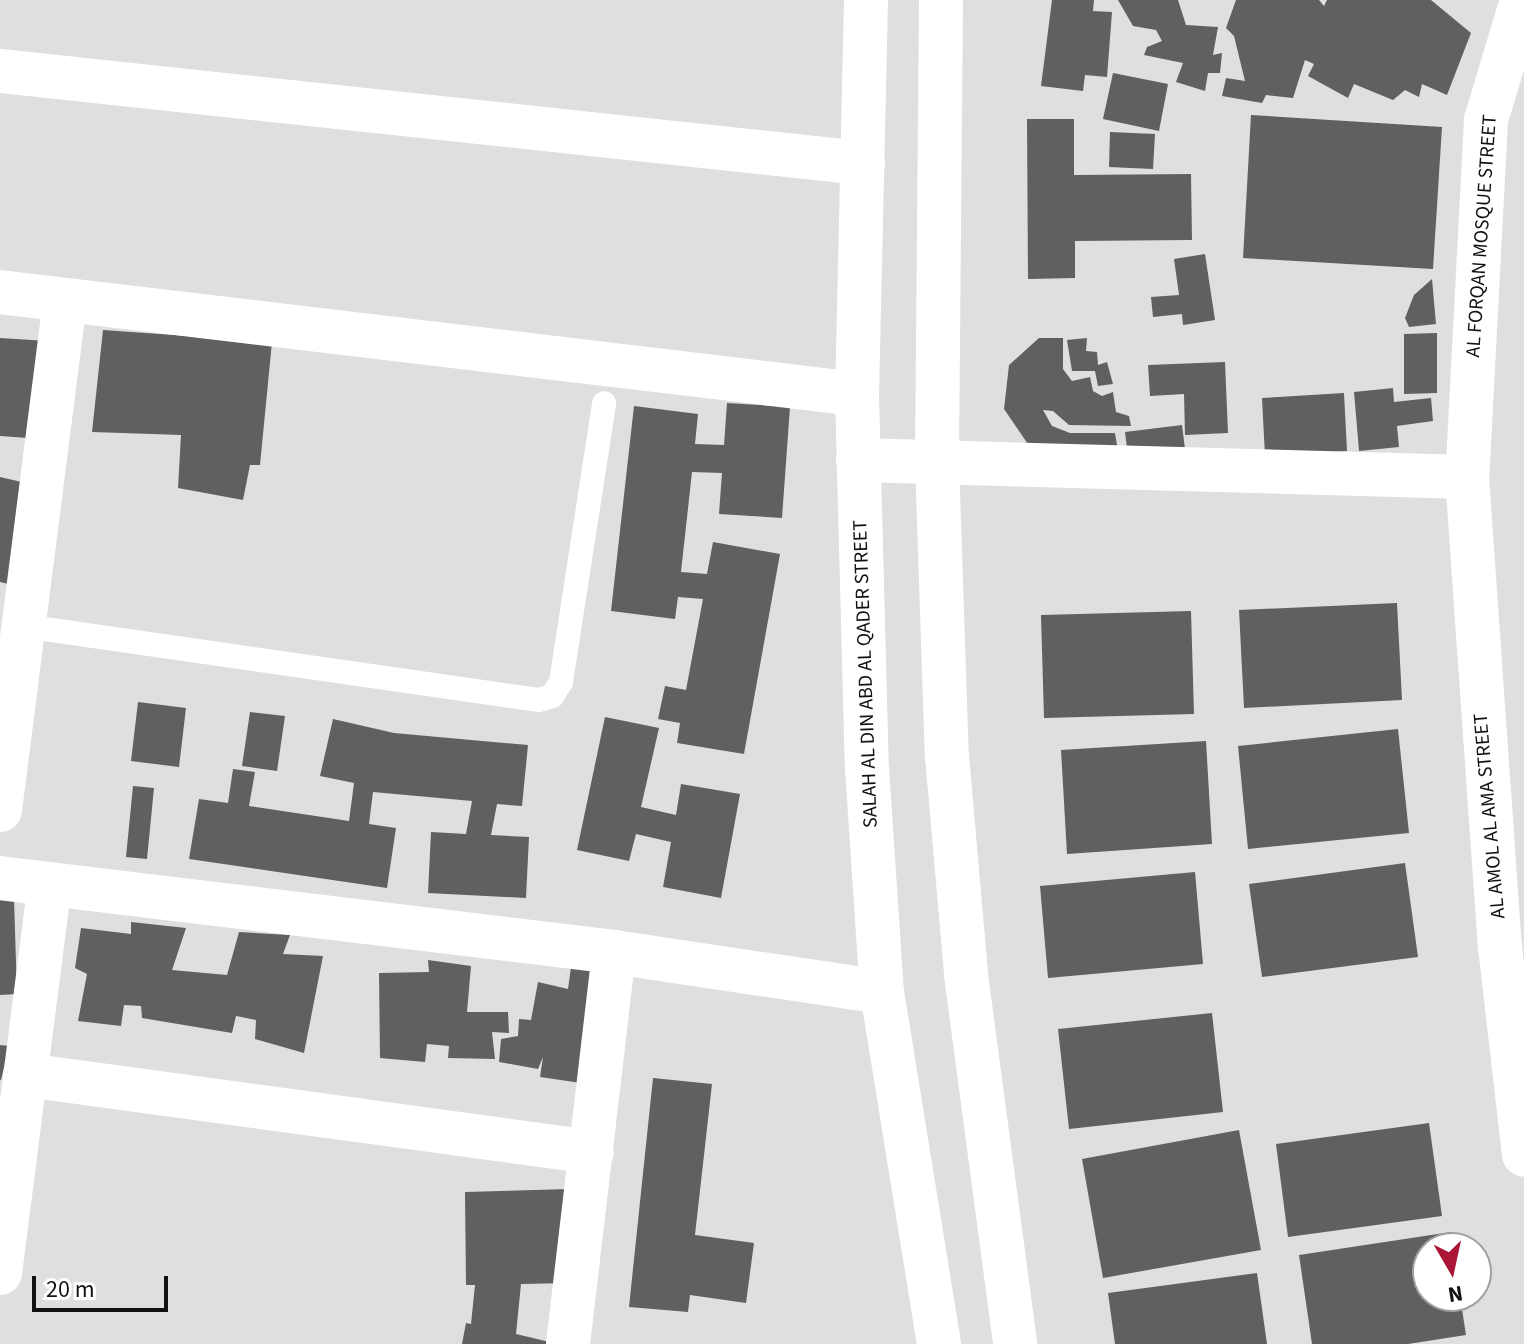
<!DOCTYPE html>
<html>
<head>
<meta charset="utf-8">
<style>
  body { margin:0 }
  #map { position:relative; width:1524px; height:1344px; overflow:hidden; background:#dedfe1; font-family:"Source Sans 3",sans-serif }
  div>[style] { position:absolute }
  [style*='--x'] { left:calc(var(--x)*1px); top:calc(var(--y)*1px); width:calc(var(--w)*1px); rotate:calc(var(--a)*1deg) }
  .building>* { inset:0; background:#605f61 }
  .service>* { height:24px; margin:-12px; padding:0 12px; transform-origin:12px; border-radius:12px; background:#fff }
  .minor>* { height:44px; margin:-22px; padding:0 22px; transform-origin:22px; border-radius:22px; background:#fff }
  span { translate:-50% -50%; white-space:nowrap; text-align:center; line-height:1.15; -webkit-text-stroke:8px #fff; paint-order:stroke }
  .street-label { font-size:20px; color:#121213 }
  .north { position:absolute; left:1412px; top:1232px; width:80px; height:80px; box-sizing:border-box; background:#fff; border:2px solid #a0a0a1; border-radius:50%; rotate:171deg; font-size:22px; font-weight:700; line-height:32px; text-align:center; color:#121213 }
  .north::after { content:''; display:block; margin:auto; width:28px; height:36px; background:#ab1536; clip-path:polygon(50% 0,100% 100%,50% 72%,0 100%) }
  .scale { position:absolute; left:32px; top:1276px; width:136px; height:36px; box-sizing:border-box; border:4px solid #121213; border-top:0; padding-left:10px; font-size:24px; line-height:28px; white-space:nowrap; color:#121213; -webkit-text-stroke:6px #fff; paint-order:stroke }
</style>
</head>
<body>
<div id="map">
  <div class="building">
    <i style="clip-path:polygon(1052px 0,1094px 0,1093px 11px,1112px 12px,1107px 77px,1085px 75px,1083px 91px,1041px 86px)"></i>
    <i style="clip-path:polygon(1118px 0,1178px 0,1186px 25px,1218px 27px,1213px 55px,1222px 53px,1220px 73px,1208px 73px,1205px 91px,1176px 82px,1183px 63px,1144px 55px,1147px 47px,1162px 41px,1156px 30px,1133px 26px)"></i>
    <i style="clip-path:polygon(1236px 0,1319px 0,1324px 6px,1327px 0,1431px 0,1471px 33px,1447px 95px,1422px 84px,1419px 97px,1405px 90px,1393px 100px,1354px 84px,1348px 98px,1308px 76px,1314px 64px,1305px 60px,1293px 98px,1266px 95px,1262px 103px,1222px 96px,1226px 78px,1245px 81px,1234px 36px,1226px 28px)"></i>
    <i style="clip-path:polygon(1113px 73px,1168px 84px,1159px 131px,1103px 119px)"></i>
    <i style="clip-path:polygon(1251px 115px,1442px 127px,1433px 269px,1243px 258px)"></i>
    <i style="clip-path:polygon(1027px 119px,1074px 119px,1074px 175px,1191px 174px,1192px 240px,1075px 241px,1075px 278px,1028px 279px)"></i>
    <i style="clip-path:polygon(1110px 132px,1155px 134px,1153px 169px,1109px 167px)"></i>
    <i style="clip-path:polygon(1205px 254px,1215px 320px,1183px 325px,1182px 314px,1153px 317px,1151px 297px,1179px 295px,1174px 259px)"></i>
    <i style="clip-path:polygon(1432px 279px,1436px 324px,1409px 327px,1405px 318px,1414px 295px)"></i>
    <i style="clip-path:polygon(103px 330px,272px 342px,260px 465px,250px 465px,243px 500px,178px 488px,181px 435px,92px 432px)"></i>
    <i style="clip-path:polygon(1437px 333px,1437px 393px,1404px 394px,1404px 334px)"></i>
    <i style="clip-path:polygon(0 338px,48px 341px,42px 439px,0 436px)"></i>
    <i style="clip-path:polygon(1039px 338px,1063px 338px,1063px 369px,1072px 381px,1090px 377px,1093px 391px,1102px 396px,1113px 392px,1116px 412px,1129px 416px,1131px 426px,1069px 425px,1053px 411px,1043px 410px,1052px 426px,1070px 433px,1115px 433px,1119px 457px,1034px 453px,1004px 409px,1009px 365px)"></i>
    <i style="clip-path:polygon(1087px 338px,1086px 351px,1097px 352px,1098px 365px,1107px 362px,1113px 384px,1098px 386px,1095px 371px,1072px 371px,1067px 340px)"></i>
    <i style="clip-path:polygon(1225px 362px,1228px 433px,1185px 435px,1184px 394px,1150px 396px,1148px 365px)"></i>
    <i style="clip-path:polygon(1393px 388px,1394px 402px,1431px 398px,1433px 421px,1397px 426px,1399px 447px,1359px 451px,1354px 392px)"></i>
    <i style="clip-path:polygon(1344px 393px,1347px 451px,1265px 456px,1262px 398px)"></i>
    <i style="clip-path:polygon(727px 403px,790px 407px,782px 518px,719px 514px,722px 473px,692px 472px,681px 572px,707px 574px,713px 542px,780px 554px,744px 754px,677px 743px,680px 723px,658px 719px,665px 686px,686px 690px,703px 599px,678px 597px,675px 619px,611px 611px,634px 406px,698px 414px,695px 444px,724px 445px)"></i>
    <i style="clip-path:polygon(1182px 425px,1185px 449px,1128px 456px,1125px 432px)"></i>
    <i style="clip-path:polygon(0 477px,39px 486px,17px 586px,0 582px)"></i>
    <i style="clip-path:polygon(1397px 603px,1402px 700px,1244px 708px,1239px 610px)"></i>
    <i style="clip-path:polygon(1191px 611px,1194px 714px,1044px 718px,1041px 615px)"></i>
    <i style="clip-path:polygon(138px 702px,186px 708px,179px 767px,131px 761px)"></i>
    <i style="clip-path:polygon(250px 712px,285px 716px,277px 771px,242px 766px)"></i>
    <i style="clip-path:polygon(605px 717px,659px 728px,641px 807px,676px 815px,681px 784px,740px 794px,721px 898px,663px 887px,671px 842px,636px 834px,629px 861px,577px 850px)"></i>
    <i style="clip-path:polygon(333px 719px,394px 733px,528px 745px,522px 806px,497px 804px,491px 835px,529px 837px,526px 898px,428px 893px,431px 832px,466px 834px,472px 801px,373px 792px,369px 824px,396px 828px,387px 888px,189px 859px,199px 799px,228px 803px,233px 769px,255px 772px,249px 806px,349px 821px,354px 783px,320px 776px)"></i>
    <i style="clip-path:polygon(1398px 729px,1409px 833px,1248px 849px,1238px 746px)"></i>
    <i style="clip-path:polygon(1206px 741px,1212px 844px,1067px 854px,1061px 750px)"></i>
    <i style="clip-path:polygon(133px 786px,154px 788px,147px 859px,126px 857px)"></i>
    <i style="clip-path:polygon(1405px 863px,1418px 957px,1262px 977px,1249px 884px)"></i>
    <i style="clip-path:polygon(1195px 872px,1203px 964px,1048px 978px,1040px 886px)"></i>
    <i style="clip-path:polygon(14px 899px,17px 994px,0 995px,0 900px)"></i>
    <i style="clip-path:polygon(131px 922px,186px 928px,172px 970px,227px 975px,239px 932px,290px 935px,283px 954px,323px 956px,304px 1053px,255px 1039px,256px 1020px,236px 1016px,232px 1033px,142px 1018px,141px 1006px,124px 1005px,121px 1026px,78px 1021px,87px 974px,75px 968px,81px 928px,131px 934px)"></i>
    <i style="clip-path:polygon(573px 953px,608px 961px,588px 1084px,540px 1077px,543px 1057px,538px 1069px,499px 1062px,501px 1039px,518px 1036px,519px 1019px,531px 1020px,538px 982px,568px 989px)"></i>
    <i style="clip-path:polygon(428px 960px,471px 966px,467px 1012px,508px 1012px,509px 1033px,492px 1032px,495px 1059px,448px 1058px,449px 1046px,427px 1044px,425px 1062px,380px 1058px,379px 973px,429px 972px)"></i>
    <i style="clip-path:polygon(1212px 1013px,1223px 1112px,1069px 1129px,1058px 1029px)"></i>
    <i style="clip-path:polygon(0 1045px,9px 1046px,1px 1080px,0 1080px)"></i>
    <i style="clip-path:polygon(653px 1078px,712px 1084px,695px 1235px,754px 1243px,746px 1303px,690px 1295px,688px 1312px,629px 1307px)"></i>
    <i style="clip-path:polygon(1429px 1123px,1442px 1216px,1288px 1237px,1276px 1144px)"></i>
    <i style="clip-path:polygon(1239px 1130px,1261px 1250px,1103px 1278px,1082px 1159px)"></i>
    <i style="clip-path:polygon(569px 1189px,571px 1283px,521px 1284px,516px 1334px,558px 1344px,462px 1344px,466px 1323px,471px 1324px,475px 1285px,466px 1285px,465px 1192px)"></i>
    <i style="clip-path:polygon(1451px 1232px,1453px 1248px,1428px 1248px,1428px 1296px,1460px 1296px,1466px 1335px,1408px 1344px,1312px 1344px,1299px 1255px)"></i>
    <i style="clip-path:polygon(1257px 1273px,1267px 1344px,1115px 1344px,1108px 1293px)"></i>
  </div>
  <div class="service">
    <i style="--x:24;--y:626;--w:520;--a:8.18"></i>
    <i style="--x:539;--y:700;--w:14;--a:-17"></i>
    <i style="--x:552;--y:696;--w:17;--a:-57"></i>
    <i style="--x:561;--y:682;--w:282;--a:-81.2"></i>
  </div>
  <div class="minor">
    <i style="--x:866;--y:0;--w:394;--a:91.3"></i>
    <i style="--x:857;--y:394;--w:374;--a:88.5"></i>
    <i style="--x:867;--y:768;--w:225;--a:86.2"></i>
    <i style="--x:882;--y:992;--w:357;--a:80.8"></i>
    <i style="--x:941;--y:0;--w:461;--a:90.5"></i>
    <i style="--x:937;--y:461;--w:295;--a:88.1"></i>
    <i style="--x:947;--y:756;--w:220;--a:85"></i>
    <i style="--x:966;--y:975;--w:372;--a:82.4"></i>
    <i style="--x:1522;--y:0;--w:125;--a:106.7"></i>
    <i style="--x:1486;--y:120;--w:358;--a:93"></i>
    <i style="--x:1467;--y:477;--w:471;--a:86"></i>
    <i style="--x:1500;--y:947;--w:209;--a:83.4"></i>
    <i style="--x:0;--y:71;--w:868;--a:6.09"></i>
    <i style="--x:0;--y:292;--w:863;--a:6.79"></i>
    <i style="--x:858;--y:460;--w:609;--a:1.6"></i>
    <i style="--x:0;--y:810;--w:513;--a:-82.72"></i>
    <i style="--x:0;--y:878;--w:618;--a:6.87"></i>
    <i style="--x:614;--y:952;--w:271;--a:8.5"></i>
    <i style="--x:26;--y:1075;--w:571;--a:7.75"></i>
    <i style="--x:0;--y:1273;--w:392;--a:-82.7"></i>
    <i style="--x:568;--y:1344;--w:395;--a:-83.3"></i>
  </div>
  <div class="street-label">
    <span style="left:1482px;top:236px;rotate:-86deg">AL FORQAN MOSQUE STREET</span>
    <span style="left:866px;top:674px;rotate:-92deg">SALAH AL DIN ABD AL QADER STREET</span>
    <span style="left:1490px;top:816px;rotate:-95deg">AL AMOL AL AMA STREET</span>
  </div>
  <div class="north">N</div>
  <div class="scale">20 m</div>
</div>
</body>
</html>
